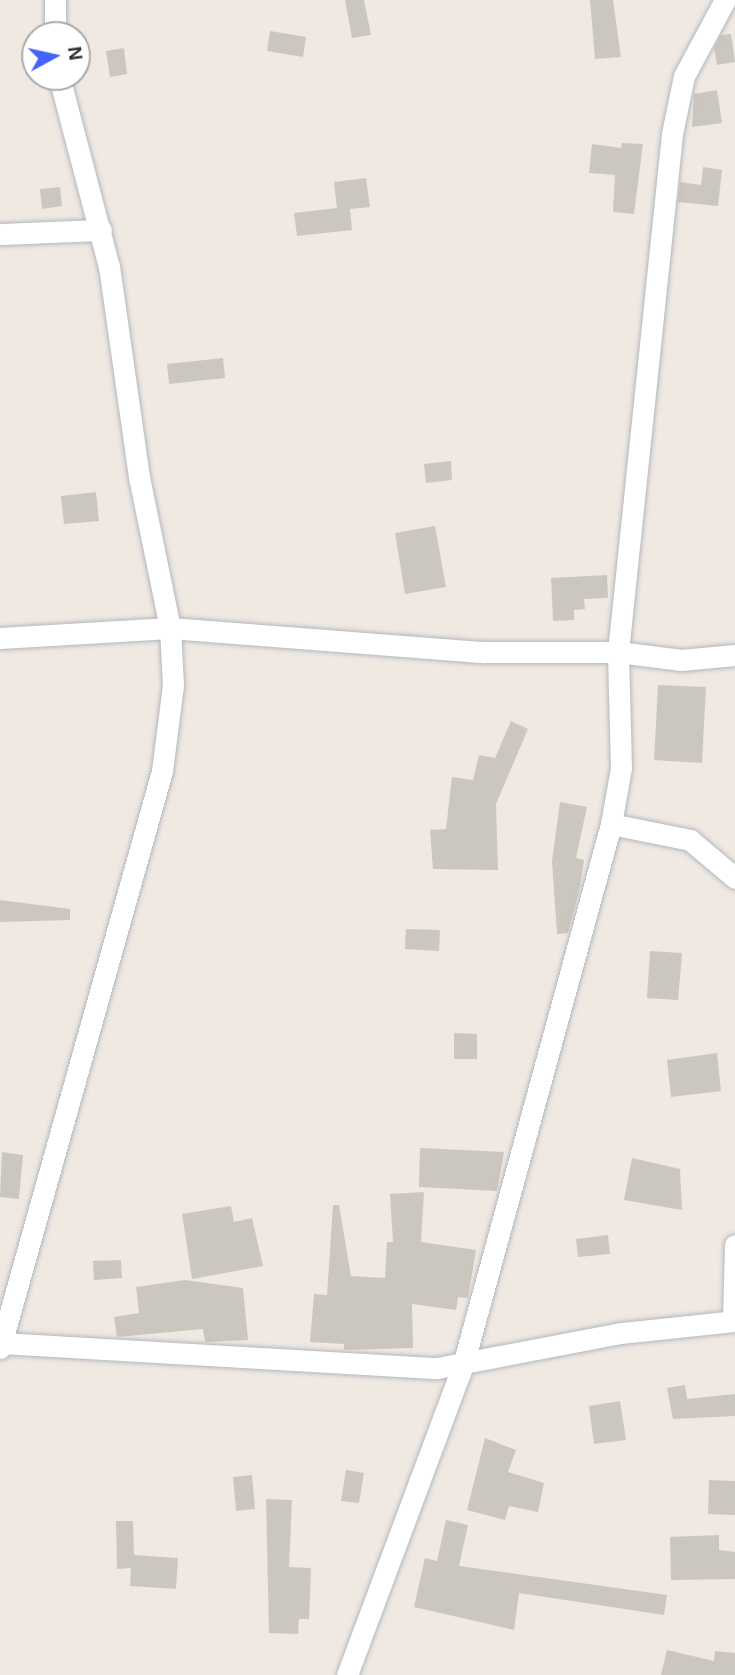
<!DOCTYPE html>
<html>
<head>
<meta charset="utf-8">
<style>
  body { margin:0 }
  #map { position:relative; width:735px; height:1675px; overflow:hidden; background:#efe9e1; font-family:Arial,sans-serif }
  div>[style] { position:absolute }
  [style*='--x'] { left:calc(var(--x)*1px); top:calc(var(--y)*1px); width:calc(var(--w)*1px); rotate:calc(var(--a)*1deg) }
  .building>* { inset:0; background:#cbc7bf }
  .roads { filter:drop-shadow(0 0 2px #b4b7c1) drop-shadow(0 0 2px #b4b7c1) }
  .street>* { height:21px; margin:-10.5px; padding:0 10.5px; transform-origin:10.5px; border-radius:10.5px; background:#fff }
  span { translate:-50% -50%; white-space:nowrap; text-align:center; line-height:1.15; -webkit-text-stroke:5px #fff; paint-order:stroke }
  .north { position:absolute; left:21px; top:21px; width:70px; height:70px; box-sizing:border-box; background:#fff; border:2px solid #ababab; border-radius:50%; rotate:82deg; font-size:19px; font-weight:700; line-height:28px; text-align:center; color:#2e2e2e }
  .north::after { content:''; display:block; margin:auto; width:24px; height:32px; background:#4264fb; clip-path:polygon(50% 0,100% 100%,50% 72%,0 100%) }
</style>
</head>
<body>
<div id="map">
  <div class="building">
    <i style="clip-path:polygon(345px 0,364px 0,371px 35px,352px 38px)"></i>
    <i style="clip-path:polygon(590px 0,613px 0,621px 57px,595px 59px)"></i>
    <i style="clip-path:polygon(270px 31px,306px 37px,303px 57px,267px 51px)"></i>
    <i style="clip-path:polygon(731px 34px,735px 62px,717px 65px,714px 48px,721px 35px)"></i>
    <i style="clip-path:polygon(124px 48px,127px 74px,110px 77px,106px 51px)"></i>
    <i style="clip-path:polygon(717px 90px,722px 123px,692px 127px,694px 94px)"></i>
    <i style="clip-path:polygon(622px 143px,643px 144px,634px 214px,613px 212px,615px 175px,589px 173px,592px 144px,621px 148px)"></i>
    <i style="clip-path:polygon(703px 167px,722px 170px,718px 206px,678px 202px,680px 182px,701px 185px)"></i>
    <i style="clip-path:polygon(366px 178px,370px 207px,350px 209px,352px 230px,297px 236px,294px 213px,337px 208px,334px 182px)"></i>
    <i style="clip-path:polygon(60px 187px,62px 206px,42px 209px,40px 189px)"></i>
    <i style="clip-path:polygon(223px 358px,225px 378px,169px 384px,167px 364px)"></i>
    <i style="clip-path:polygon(451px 461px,452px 480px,426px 483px,424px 464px)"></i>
    <i style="clip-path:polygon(96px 492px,99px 521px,64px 524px,61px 496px)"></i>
    <i style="clip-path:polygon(435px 526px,446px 587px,405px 594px,395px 533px)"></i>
    <i style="clip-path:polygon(607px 575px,608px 598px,584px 599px,585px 609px,574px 610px,574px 620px,553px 621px,551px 578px)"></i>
    <i style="clip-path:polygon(658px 685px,706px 687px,702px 763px,654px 760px)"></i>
    <i style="clip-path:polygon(511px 721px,528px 729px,496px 804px,498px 870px,433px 869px,430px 830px,446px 829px,452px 777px,473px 780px,479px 755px,495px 758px)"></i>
    <i style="clip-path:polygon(560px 802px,587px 807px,576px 858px,584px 860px,580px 887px,568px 933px,557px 934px,552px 861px)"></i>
    <i style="clip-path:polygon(0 900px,70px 909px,70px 920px,0 922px)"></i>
    <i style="clip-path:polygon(406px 929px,440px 930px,439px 951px,405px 949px)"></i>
    <i style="clip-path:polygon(650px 951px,682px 953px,678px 1000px,647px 998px)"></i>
    <i style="clip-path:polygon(454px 1033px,477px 1034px,477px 1059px,454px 1059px)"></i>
    <i style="clip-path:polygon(717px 1053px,721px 1091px,671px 1097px,667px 1060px)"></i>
    <i style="clip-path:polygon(420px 1148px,504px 1152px,497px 1191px,419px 1187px)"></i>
    <i style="clip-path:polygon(2px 1152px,23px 1155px,19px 1199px,0 1197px)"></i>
    <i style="clip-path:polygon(632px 1158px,680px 1169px,682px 1210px,624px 1200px)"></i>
    <i style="clip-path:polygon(424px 1192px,421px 1242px,476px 1250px,468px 1298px,458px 1297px,456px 1310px,412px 1304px,413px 1348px,344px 1350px,344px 1344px,310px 1342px,314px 1294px,327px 1295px,333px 1205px,339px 1205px,351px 1276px,385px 1278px,387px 1242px,393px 1242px,390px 1194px)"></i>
    <i style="clip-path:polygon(231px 1206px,234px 1222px,252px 1218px,263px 1266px,192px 1279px,182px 1214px)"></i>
    <i style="clip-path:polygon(608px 1235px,610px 1254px,578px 1257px,576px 1239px)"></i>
    <i style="clip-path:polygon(121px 1260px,122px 1278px,94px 1280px,93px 1261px)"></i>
    <i style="clip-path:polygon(185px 1280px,243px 1288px,248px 1340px,205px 1342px,203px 1329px,117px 1337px,114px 1317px,139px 1313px,136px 1287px)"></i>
    <i style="clip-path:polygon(685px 1385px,687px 1399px,735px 1394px,735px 1416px,673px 1419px,667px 1388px)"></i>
    <i style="clip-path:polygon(620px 1401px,626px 1440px,594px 1444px,589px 1406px)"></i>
    <i style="clip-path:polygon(485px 1438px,516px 1450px,508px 1472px,544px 1483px,538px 1512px,509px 1506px,505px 1520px,467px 1510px)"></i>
    <i style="clip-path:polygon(346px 1470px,364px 1473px,359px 1503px,341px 1501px)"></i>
    <i style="clip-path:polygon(252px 1475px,255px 1509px,236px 1511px,233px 1477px)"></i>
    <i style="clip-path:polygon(709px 1480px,735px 1481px,735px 1515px,708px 1514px)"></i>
    <i style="clip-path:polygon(266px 1499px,292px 1500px,289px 1567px,311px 1568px,309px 1619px,299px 1619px,298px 1634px,269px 1633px)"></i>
    <i style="clip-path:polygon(446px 1520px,468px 1525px,459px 1566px,667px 1595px,664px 1615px,519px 1593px,514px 1630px,414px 1607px,425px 1558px,437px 1561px)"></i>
    <i style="clip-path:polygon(116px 1521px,133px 1521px,134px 1555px,178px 1558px,176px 1589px,130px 1586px,131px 1568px,117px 1569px)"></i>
    <i style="clip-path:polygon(719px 1535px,719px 1550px,735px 1552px,735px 1579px,671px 1580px,670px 1537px)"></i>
    <i style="clip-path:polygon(667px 1650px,714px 1661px,715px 1651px,735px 1653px,735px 1675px,661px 1675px)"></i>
  </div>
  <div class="roads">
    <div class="street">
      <i style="--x:55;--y:35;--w:35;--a:-90"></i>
      <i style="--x:0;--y:234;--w:101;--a:-2.3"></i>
      <i style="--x:0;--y:638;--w:170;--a:-3.4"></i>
      <i style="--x:170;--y:628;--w:315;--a:4.4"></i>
      <i style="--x:484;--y:652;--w:134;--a:0"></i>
      <i style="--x:618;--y:652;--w:64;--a:7.2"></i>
      <i style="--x:681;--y:660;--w:54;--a:-5.3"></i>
      <i style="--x:611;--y:824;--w:81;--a:11.4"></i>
      <i style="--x:690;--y:840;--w:59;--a:40.2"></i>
      <i style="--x:733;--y:1321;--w:76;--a:-88.5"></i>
      <i style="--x:1;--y:1343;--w:437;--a:3.3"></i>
      <i style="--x:437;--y:1368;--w:187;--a:-10.8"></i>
      <i style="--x:621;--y:1333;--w:115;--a:-6"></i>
      <i style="--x:0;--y:1348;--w:599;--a:-74.32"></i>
      <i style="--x:162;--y:771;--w:87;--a:-82.7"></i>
      <i style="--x:173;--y:685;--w:57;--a:-93"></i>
      <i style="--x:170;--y:628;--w:154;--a:-101.6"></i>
      <i style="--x:139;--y:477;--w:212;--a:-98.1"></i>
      <i style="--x:109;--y:267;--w:196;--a:-104.7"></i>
      <i style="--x:347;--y:1675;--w:331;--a:-69.5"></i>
      <i style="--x:463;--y:1365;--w:561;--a:-74.7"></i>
      <i style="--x:611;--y:824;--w:57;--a:-79.9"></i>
      <i style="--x:621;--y:768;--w:116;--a:-91.5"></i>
      <i style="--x:618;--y:652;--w:521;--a:-84.05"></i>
      <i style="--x:672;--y:134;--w:59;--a:-78.3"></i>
      <i style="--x:684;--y:76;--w:86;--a:-61.7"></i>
    </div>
  </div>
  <div class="north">N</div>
</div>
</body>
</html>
